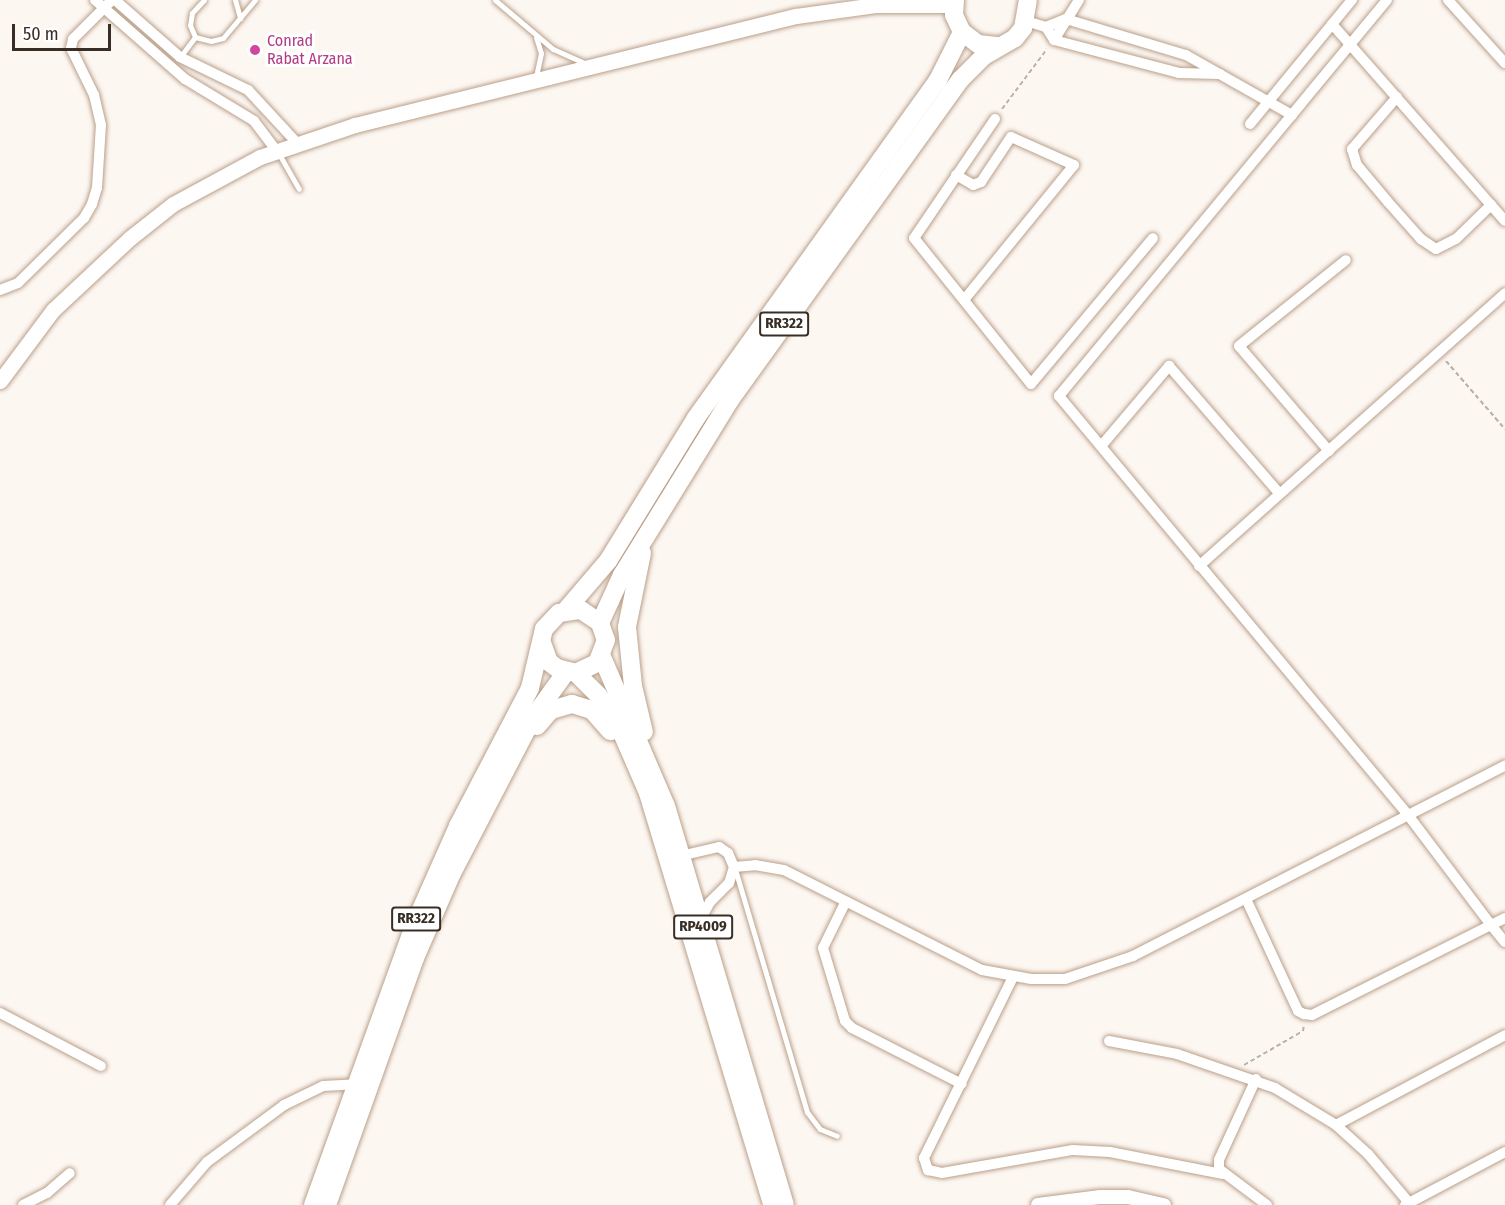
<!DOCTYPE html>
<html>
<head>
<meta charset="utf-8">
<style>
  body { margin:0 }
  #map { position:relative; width:1505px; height:1205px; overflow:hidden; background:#fdf7f2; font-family:"Fira Sans Condensed",sans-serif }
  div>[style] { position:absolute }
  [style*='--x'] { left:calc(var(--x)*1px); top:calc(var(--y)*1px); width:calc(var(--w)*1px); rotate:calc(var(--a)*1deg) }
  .path>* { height:2px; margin-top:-1px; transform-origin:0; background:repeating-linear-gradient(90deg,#b8b1aa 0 4.5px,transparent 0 7.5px) }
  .roads { filter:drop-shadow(0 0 2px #baa089) drop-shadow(0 0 2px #baa089) }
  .service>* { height:5px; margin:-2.5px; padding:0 2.5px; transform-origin:2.5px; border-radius:2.5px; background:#fff }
  .minor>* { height:10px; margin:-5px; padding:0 5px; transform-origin:5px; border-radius:5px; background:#fff }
  .tertiary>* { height:14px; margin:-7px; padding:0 7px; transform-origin:7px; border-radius:7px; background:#fff }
  .secondary>* { height:15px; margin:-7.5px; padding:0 7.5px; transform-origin:7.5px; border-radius:7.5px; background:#fff }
  .primary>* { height:18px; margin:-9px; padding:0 9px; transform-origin:9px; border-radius:9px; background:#fff }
  .dots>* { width:16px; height:16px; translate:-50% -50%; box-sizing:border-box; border:3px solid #fff; border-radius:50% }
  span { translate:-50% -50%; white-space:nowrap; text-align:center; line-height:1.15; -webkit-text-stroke:6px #fff; paint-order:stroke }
  .shield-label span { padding:2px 4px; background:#fff; border:2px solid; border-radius:4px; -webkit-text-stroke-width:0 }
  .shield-label { font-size:15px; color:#382e25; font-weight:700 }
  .hotel-label { font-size:16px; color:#b23c85 }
  .left { translate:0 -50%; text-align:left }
  .scale { position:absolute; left:12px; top:24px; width:99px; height:27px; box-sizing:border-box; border:3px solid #382e25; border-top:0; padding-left:8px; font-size:18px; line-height:21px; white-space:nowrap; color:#382e25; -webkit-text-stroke:4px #fff; paint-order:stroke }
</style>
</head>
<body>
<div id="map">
  <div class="path">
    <i style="--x:1002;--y:109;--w:75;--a:-53.1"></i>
    <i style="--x:1446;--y:361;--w:90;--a:49.1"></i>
    <i style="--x:1244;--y:1065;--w:68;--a:-30"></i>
    <i style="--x:1303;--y:1031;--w:6;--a:-81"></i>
  </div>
  <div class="roads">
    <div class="service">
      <i style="--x:204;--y:0;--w:18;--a:133"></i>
      <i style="--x:192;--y:13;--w:12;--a:99"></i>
      <i style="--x:190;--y:25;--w:13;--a:67"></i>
      <i style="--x:195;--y:37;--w:16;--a:14"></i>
      <i style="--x:211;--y:41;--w:12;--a:-14"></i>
      <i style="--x:223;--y:38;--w:50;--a:-49.9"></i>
      <i style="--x:235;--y:0;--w:19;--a:74"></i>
      <i style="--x:495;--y:0;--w:76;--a:40.2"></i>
      <i style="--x:553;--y:49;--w:35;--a:24"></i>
      <i style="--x:536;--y:37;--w:17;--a:73"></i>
      <i style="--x:541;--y:53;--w:25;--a:102"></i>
      <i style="--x:180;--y:57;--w:25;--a:-53"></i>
      <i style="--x:279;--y:154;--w:40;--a:60.3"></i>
      <i style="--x:735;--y:869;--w:253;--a:73.5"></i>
      <i style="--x:807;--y:1112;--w:21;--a:53"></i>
      <i style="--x:820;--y:1129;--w:18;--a:22"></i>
    </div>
    <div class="minor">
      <i style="--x:95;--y:0;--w:120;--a:41.3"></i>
      <i style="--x:185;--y:79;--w:81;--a:31.3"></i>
      <i style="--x:254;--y:121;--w:38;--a:53"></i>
      <i style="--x:115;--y:0;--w:86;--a:41.2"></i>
      <i style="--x:180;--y:57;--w:76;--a:25.9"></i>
      <i style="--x:248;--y:90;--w:72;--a:47.2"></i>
      <i style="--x:1448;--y:0;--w:85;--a:47.9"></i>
      <i style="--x:1026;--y:21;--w:21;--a:17"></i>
      <i style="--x:1046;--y:27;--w:15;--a:58"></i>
      <i style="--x:1054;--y:40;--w:129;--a:14.8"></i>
      <i style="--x:1179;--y:73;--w:41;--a:1.4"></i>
      <i style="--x:1332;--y:24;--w:262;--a:48.7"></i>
      <i style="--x:1046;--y:27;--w:22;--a:-22"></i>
      <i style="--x:1066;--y:19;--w:125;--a:16.7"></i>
      <i style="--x:1186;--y:55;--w:122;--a:29.5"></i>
      <i style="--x:1054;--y:40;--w:47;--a:-58"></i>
      <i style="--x:1397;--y:97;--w:69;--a:130.9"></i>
      <i style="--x:1352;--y:149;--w:17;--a:73"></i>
      <i style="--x:1357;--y:165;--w:48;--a:50"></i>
      <i style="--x:1388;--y:202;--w:50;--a:48.3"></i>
      <i style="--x:1421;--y:239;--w:18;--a:34"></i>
      <i style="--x:1436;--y:249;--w:22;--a:-27"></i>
      <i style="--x:1456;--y:239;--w:49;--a:-44.2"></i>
      <i style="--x:995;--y:119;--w:144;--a:124.2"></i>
      <i style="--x:914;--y:238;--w:187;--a:51.3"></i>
      <i style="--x:1031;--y:384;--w:190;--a:-50.1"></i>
      <i style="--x:1250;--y:124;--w:161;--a:-50.6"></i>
      <i style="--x:956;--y:175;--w:20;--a:30"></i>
      <i style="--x:973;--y:185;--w:9;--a:-21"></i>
      <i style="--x:981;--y:182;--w:54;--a:-56.3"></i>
      <i style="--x:1011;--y:137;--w:69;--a:24"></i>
      <i style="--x:1074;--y:165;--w:174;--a:129.2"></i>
      <i style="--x:0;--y:290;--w:19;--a:-21"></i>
      <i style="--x:18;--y:283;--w:93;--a:-44.6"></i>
      <i style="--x:84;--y:218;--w:16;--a:-60"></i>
      <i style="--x:92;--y:204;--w:17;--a:-73"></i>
      <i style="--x:97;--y:188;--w:63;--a:-86.4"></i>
      <i style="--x:101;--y:125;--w:31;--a:-103"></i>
      <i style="--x:94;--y:95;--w:52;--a:-116.1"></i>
      <i style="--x:71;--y:48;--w:9;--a:-77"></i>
      <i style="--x:73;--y:39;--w:55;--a:-45"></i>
      <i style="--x:1102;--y:445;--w:104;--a:-49.7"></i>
      <i style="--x:1169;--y:366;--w:168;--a:49.1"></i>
      <i style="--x:1329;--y:451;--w:138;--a:-130.6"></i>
      <i style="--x:1239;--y:346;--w:137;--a:-38.8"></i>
      <i style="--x:1199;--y:566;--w:410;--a:-41.7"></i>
      <i style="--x:680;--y:856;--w:40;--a:-13"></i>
      <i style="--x:719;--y:847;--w:11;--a:34"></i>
      <i style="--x:728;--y:853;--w:15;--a:67"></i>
      <i style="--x:734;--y:867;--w:17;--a:107"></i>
      <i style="--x:729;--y:883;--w:27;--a:135"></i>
      <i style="--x:710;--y:902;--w:19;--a:118"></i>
      <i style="--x:734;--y:867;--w:21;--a:-5"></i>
      <i style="--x:755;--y:865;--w:29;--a:10"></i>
      <i style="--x:784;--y:870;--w:222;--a:26.8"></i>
      <i style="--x:982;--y:970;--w:50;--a:10.4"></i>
      <i style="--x:1031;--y:979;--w:34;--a:0"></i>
      <i style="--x:1065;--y:979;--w:72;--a:-18.7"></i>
      <i style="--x:1133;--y:956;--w:418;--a:-27.1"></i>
      <i style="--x:1247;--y:901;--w:121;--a:65.1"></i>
      <i style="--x:1298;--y:1011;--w:7;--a:27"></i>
      <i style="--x:1304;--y:1014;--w:8;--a:7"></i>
      <i style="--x:1312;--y:1015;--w:200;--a:-26.7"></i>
      <i style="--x:1491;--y:925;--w:136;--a:-127"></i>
      <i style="--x:1409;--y:816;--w:547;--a:-129.81"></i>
      <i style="--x:1059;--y:396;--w:514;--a:-50.37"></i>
      <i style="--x:845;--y:903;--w:50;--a:116.1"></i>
      <i style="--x:823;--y:948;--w:76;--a:73.2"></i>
      <i style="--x:845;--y:1021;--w:10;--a:45"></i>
      <i style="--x:852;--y:1028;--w:123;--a:27"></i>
      <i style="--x:1505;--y:918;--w:16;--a:153"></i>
      <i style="--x:1491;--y:925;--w:22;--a:51"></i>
      <i style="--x:1013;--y:977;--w:202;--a:116.2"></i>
      <i style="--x:924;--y:1158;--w:13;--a:72"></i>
      <i style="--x:928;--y:1170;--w:14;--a:12"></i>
      <i style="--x:942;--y:1173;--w:133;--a:-10"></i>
      <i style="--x:1073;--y:1150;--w:37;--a:3"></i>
      <i style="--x:1110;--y:1152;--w:114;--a:11.1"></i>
      <i style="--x:0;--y:1013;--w:114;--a:27.7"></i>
      <i style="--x:1109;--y:1041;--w:69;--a:10.8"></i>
      <i style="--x:1177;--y:1054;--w:104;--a:19.1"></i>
      <i style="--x:1275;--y:1088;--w:71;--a:31.2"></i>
      <i style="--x:1336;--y:1125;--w:43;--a:42.2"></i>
      <i style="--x:1368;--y:1154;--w:67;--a:49.9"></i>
      <i style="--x:1256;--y:1079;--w:89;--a:114.6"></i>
      <i style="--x:1219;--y:1160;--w:9;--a:90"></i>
      <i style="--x:1219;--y:1169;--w:60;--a:36.9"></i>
      <i style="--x:1336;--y:1125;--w:191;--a:-28"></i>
      <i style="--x:23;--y:1205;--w:27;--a:-27"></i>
      <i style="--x:47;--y:1193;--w:30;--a:-41"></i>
      <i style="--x:170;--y:1205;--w:57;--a:-49.3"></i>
      <i style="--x:207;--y:1162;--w:96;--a:-36.5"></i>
      <i style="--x:284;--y:1105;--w:43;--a:-26"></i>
      <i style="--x:323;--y:1086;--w:33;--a:-3"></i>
      <i style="--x:1405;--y:1205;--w:113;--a:-27.9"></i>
    </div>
    <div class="tertiary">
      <i style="--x:1038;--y:1205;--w:63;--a:-7.4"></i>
      <i style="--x:1100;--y:1197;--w:28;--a:0"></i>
      <i style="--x:1128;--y:1197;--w:37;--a:13"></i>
    </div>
    <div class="secondary">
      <i style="--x:0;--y:381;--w:89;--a:-53.3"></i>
      <i style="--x:53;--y:310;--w:105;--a:-43.1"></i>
      <i style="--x:130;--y:238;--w:55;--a:-38.3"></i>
      <i style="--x:173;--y:204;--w:99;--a:-28.4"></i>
      <i style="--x:260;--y:157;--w:100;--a:-18.6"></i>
      <i style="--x:355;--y:125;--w:454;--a:-13.9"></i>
      <i style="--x:796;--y:16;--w:80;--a:-7.9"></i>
      <i style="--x:875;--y:5;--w:79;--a:0"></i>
    </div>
    <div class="primary">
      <i style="--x:955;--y:0;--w:15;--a:94"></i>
      <i style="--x:954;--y:15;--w:19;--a:65"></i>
      <i style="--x:962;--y:32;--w:20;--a:37"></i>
      <i style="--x:978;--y:44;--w:19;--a:6"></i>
      <i style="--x:642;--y:553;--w:76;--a:101.5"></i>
      <i style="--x:627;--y:627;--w:59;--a:84.2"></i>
      <i style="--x:633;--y:686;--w:47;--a:76.6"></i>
      <i style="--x:566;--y:610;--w:65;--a:-49.4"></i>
      <i style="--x:608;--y:561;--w:168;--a:-58.4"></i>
      <i style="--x:696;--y:418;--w:416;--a:-54.4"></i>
      <i style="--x:938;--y:80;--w:54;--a:-63.4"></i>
      <i style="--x:600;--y:623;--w:53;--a:-65.4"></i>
      <i style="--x:622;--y:575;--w:206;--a:-58.3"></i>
      <i style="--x:730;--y:400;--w:395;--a:-54.3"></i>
      <i style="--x:961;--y:79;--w:33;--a:-45"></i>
      <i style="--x:984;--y:56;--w:36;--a:-30"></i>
      <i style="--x:1015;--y:38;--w:13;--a:-51"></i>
      <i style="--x:1023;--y:28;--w:28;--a:-80"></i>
      <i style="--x:602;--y:657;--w:162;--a:66.8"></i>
      <i style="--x:666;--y:806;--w:416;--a:73.4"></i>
      <i style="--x:576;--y:673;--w:31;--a:45"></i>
      <i style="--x:598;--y:695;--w:35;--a:55"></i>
      <i style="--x:618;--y:724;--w:75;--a:66.5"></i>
      <i style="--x:648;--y:793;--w:430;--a:73.2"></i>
      <i style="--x:537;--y:726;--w:21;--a:-49"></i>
      <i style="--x:551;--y:710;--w:22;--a:-16"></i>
      <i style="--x:572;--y:704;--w:21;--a:17"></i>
      <i style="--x:592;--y:710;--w:28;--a:49"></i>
      <i style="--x:313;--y:1205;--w:302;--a:-70.1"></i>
      <i style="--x:416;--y:921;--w:104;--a:-66.1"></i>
      <i style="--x:458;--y:826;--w:156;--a:-62.4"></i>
      <i style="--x:530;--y:688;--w:61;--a:-76.7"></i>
      <i style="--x:544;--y:629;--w:22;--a:-47"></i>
      <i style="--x:559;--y:613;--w:22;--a:-8"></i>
      <i style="--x:581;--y:610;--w:23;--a:34"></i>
      <i style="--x:600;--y:623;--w:18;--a:71"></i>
      <i style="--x:606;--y:640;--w:25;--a:111"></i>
      <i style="--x:597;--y:663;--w:23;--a:155"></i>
      <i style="--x:576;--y:673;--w:20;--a:-165"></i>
      <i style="--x:557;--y:668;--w:10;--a:-143"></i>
      <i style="--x:549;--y:662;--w:20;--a:-110"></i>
      <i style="--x:327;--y:1205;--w:262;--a:-70.4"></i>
      <i style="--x:415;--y:958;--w:93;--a:-66.5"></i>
      <i style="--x:452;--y:873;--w:174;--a:-62.5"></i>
      <i style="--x:532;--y:719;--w:58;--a:-54.1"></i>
    </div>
  </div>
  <div class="dots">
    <i style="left:255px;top:50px;background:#d1479c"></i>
  </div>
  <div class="shield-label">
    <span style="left:784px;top:324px">RR322</span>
    <span style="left:416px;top:919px">RR322</span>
    <span style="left:703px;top:927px">RP4009</span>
  </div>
  <div class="hotel-label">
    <span class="left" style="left:267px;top:50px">Conrad<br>Rabat Arzana</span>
  </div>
  <div class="scale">50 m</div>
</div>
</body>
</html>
